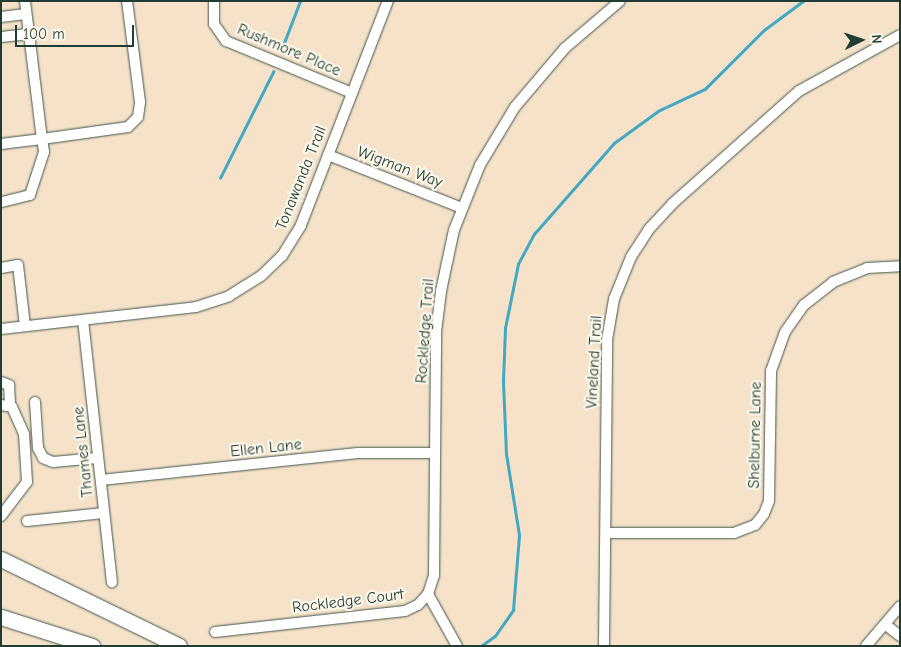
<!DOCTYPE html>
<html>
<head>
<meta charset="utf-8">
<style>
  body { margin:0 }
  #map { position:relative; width:901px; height:647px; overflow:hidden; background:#f5e2c9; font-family:"Comic Neue",sans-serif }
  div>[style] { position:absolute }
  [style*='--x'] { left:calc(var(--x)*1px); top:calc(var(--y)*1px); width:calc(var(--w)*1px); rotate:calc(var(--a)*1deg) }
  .stream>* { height:2.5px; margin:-1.25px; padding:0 1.25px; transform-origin:1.25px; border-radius:1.25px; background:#43a8c3 }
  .roads { filter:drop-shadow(0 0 1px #3f564a) drop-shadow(0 0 1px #3f564a) }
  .minor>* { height:10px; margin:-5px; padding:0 5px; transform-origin:5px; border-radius:5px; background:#fff }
  .highway>* { height:15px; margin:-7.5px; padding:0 7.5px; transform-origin:7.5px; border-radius:7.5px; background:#fff }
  span { translate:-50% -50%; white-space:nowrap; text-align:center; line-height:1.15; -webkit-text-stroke:4.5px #fbf7ec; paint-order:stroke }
  .street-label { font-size:16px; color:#1f3d34 }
  .frame { position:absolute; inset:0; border:2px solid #1f3d34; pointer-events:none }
  .north { position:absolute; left:836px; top:15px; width:50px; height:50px; -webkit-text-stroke:4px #fbf7ec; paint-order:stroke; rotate:86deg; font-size:14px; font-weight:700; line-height:20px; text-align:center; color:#1f3d34 }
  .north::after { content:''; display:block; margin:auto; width:18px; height:22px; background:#1f3d34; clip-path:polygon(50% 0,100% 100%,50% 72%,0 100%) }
  .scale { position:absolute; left:15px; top:25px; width:119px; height:22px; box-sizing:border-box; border:2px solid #1f3d34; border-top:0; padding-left:6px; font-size:15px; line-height:18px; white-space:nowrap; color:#1f3d34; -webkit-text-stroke:4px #fbf7ec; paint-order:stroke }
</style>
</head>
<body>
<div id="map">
  <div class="stream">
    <i style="--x:282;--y:48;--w:50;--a:-69"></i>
    <i style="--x:220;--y:178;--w:119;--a:-63.4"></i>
    <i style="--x:481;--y:646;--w:17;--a:-36"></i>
    <i style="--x:495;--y:636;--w:32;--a:-55"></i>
    <i style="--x:513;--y:610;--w:75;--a:-85.4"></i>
    <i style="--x:519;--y:535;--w:82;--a:-99.1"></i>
    <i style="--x:506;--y:454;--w:73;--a:-92.4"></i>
    <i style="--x:503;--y:381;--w:53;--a:-87.8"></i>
    <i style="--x:505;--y:328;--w:65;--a:-78.5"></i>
    <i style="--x:518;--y:264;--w:34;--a:-62"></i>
    <i style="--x:534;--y:234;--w:121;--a:-48.7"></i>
    <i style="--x:614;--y:143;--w:54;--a:-36"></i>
    <i style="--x:658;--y:111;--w:52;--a:-25.1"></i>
    <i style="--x:705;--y:89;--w:83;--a:-45"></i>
    <i style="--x:764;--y:30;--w:49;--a:-36.6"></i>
  </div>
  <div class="roads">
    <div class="minor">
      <i style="--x:25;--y:1;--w:139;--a:83"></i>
      <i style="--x:42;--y:139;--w:87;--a:-7.9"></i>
      <i style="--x:128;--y:127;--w:14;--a:-45"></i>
      <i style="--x:138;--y:117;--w:15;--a:-82"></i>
      <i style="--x:140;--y:102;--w:102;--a:-97.3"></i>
      <i style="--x:214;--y:1;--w:23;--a:90"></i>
      <i style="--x:214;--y:24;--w:21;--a:55"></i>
      <i style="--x:226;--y:41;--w:136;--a:22.4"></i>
      <i style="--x:1;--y:17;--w:25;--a:-7"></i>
      <i style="--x:1;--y:37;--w:28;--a:-6"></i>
      <i style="--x:1;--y:144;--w:41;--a:-7"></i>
      <i style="--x:42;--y:139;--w:13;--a:81"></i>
      <i style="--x:44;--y:152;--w:45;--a:108"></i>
      <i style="--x:30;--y:195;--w:30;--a:166"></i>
      <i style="--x:328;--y:155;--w:144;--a:21.6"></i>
      <i style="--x:1;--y:268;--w:17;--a:-10"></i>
      <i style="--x:18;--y:265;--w:61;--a:83.5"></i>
      <i style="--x:83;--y:320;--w:264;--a:83.7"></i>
      <i style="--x:1;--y:329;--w:196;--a:-6.4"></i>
      <i style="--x:196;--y:307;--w:35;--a:-18"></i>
      <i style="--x:229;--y:296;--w:38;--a:-32"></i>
      <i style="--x:261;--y:276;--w:29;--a:-44"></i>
      <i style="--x:282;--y:256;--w:36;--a:-58"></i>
      <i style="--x:301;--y:225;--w:240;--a:-68.8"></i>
      <i style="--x:1;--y:382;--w:9;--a:21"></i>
      <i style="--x:9;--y:385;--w:20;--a:87"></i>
      <i style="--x:35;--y:402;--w:46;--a:86.3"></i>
      <i style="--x:38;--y:448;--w:11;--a:63"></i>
      <i style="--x:43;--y:458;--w:11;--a:22"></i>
      <i style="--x:53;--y:462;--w:45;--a:-5.1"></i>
      <i style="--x:1;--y:405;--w:11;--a:10"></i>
      <i style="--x:12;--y:407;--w:30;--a:66"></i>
      <i style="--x:24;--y:434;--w:48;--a:86.4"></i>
      <i style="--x:27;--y:482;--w:43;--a:127.4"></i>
      <i style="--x:101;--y:480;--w:258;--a:-6"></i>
      <i style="--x:358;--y:453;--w:77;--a:0"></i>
      <i style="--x:27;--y:521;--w:77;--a:-5.9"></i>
      <i style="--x:606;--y:533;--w:128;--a:0"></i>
      <i style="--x:734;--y:533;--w:22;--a:-21"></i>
      <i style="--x:755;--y:525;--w:14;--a:-51"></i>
      <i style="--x:764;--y:514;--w:14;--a:-69"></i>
      <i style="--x:769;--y:501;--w:130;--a:-89.1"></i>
      <i style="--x:771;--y:371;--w:41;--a:-70.3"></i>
      <i style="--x:785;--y:332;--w:33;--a:-55"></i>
      <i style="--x:804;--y:305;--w:37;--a:-38"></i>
      <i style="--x:833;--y:282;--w:37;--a:-22"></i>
      <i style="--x:867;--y:268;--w:33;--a:-3"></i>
      <i style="--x:428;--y:594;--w:60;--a:60.9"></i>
      <i style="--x:886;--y:625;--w:18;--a:38"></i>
      <i style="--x:215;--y:632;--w:191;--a:-6.3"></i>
      <i style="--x:405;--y:611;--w:14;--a:-25"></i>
      <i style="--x:418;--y:605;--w:15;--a:-48"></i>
      <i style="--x:428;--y:594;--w:19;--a:-72"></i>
      <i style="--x:434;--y:576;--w:244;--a:-89.5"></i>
      <i style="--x:436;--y:332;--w:41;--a:-83"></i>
      <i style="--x:441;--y:291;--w:62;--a:-78"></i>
      <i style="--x:454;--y:230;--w:70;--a:-68.2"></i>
      <i style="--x:480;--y:165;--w:68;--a:-58.9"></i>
      <i style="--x:515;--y:107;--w:77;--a:-49.7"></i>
      <i style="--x:565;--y:48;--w:72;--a:-40.5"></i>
      <i style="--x:604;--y:646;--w:306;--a:-89.4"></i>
      <i style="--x:607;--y:340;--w:42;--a:-80.3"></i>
      <i style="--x:614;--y:299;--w:45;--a:-68"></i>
      <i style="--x:631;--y:257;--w:33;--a:-57"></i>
      <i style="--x:649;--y:229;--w:34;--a:-47"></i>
      <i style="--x:672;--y:204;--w:170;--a:-41.7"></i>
      <i style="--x:799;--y:91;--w:115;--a:-29"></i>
      <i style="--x:866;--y:646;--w:52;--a:-49.6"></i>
    </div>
    <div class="highway">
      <i style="--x:1;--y:559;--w:198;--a:26"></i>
      <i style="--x:1;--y:617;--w:96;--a:17.7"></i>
    </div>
  </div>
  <div class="street-label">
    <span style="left:289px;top:50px;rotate:23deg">Rushmore Place</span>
    <span style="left:400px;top:167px;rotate:21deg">Wigman Way</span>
    <span style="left:301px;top:178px;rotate:-68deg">Tonawanda Trail</span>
    <span style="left:425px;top:331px;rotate:-86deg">Rockledge Trail</span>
    <span style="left:594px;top:362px;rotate:-87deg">Vineland Trail</span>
    <span style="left:755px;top:435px;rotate:-89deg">Shelburne Lane</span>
    <span style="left:266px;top:448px;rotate:-6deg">Ellen Lane</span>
    <span style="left:83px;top:452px;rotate:-96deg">Thames Lane</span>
    <span style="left:348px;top:601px;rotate:-7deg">Rockledge Court</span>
  </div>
  <div class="frame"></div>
  <div class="north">N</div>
  <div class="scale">100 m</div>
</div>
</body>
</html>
